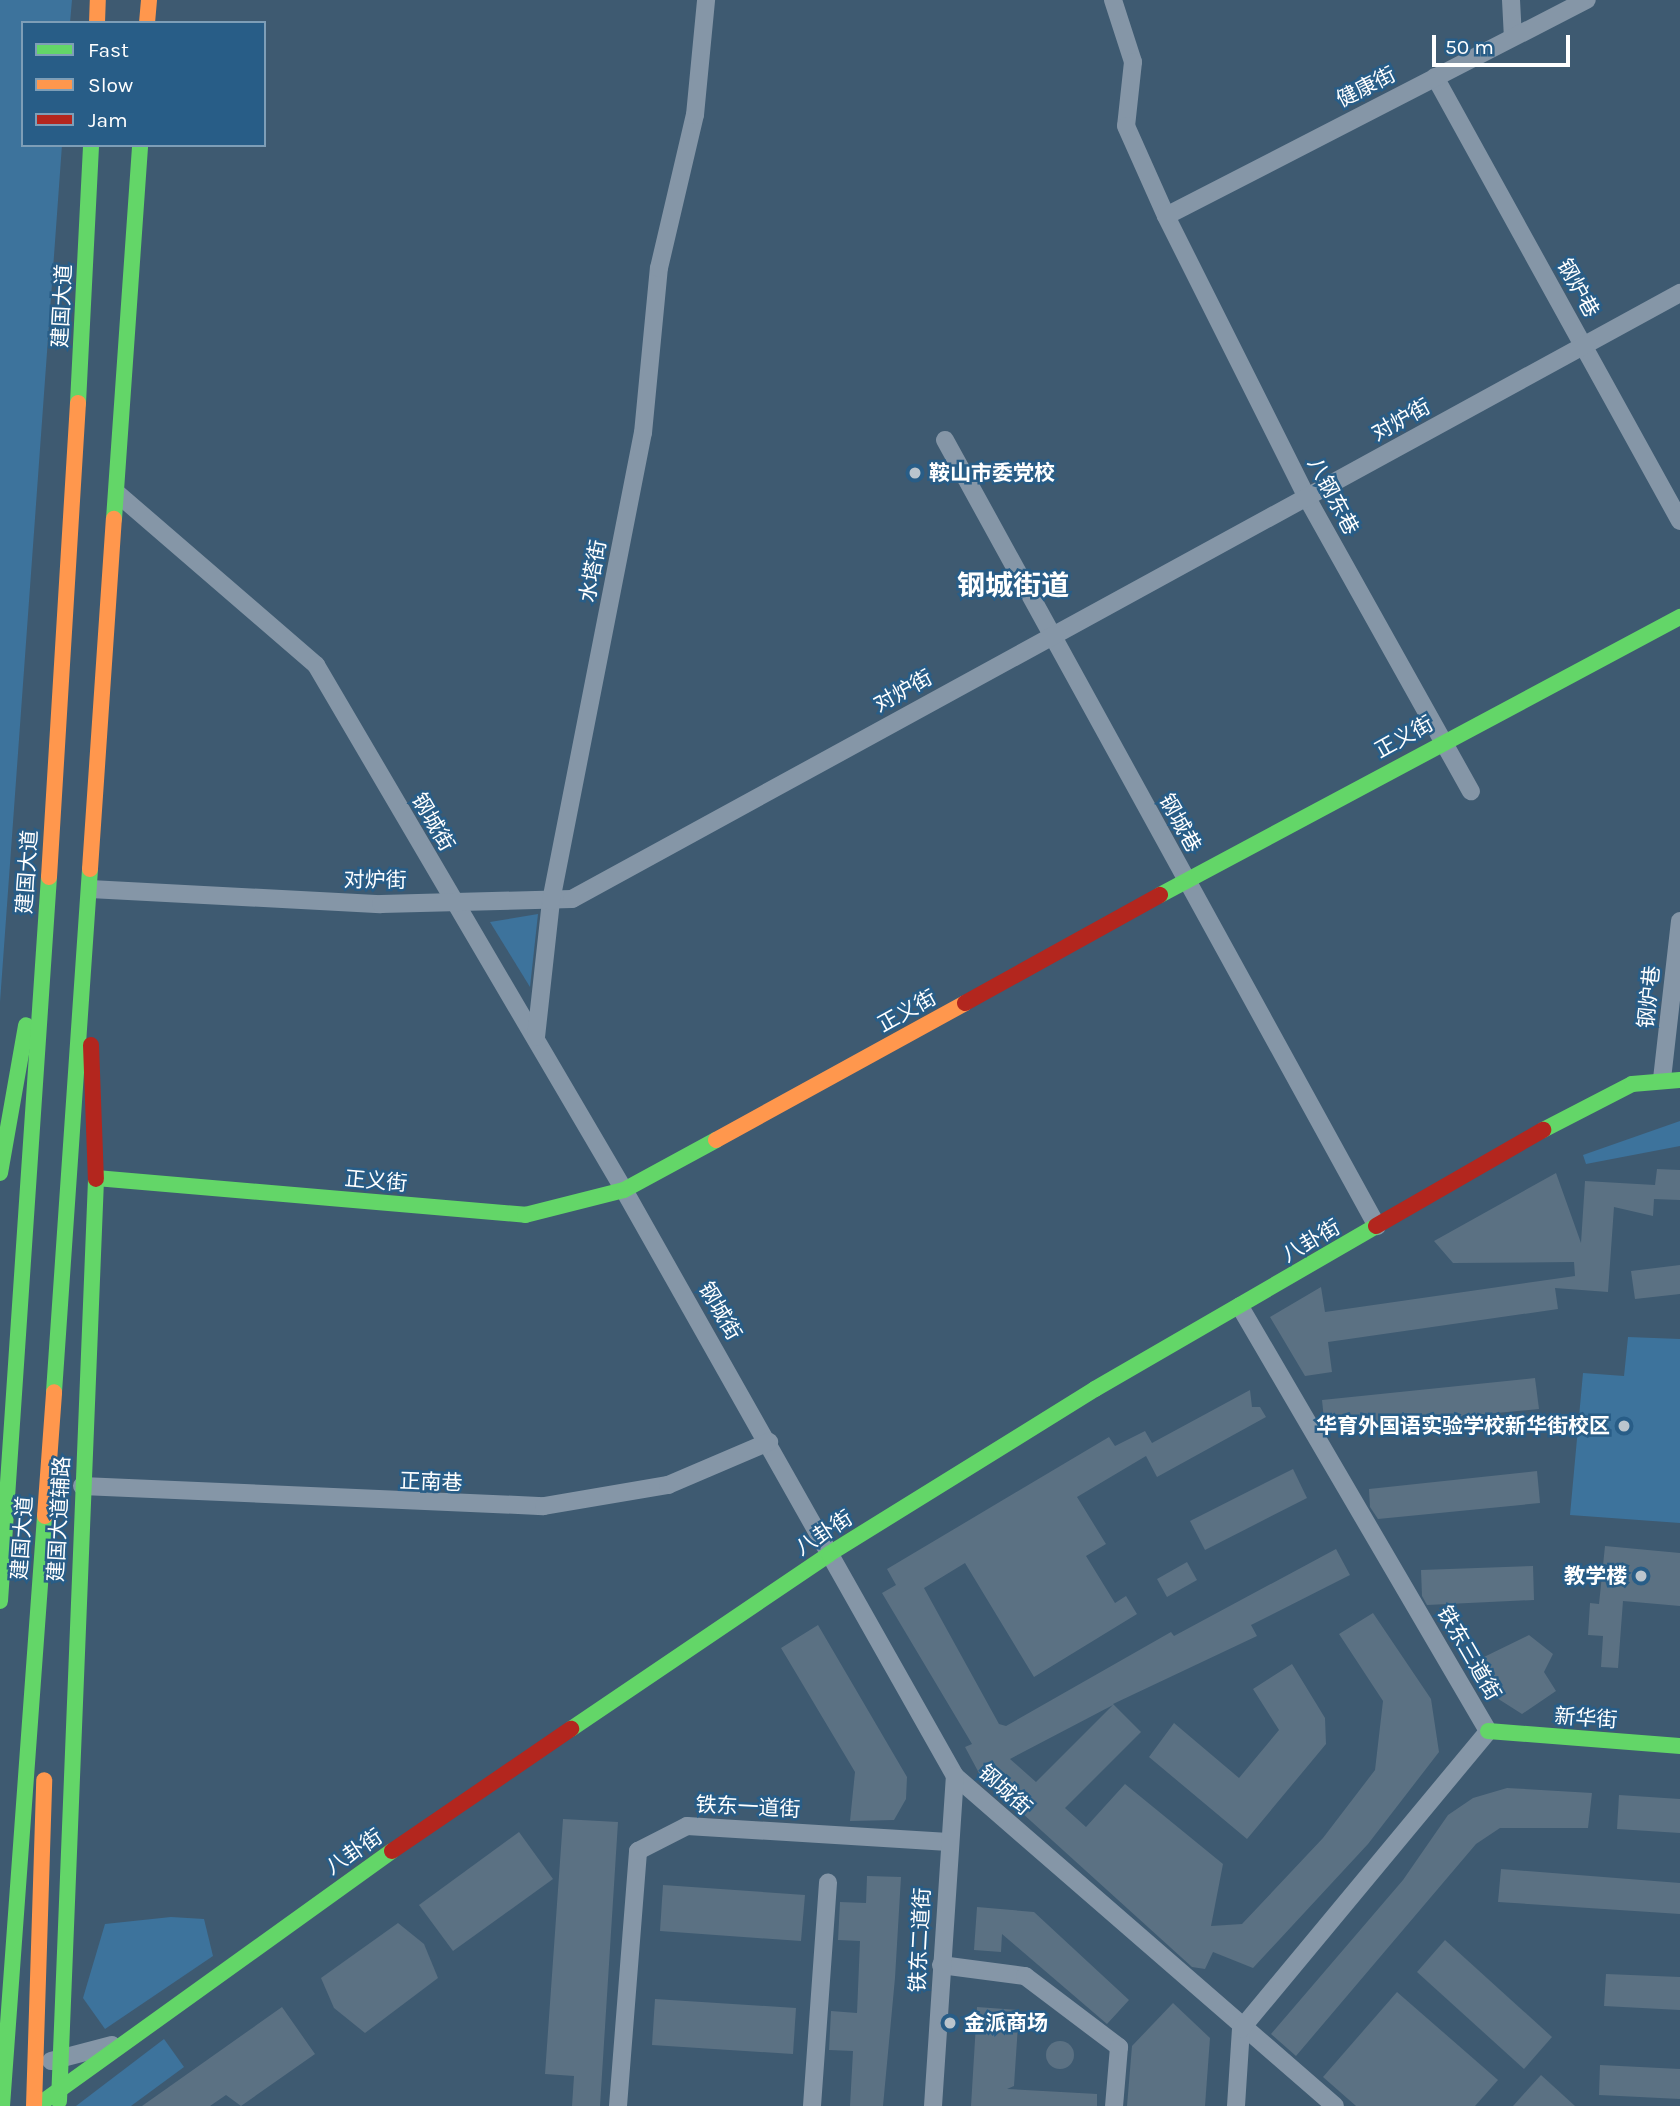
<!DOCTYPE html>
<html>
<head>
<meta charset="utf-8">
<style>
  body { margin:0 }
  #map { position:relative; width:1680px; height:2106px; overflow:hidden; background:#3e5a71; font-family:Karla,"Noto Sans SC",sans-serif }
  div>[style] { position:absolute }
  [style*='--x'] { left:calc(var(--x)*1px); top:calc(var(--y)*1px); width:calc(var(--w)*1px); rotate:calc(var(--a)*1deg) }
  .green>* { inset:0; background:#3d739c }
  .building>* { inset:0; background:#5b7183 }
  .round { border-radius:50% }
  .street>* { height:18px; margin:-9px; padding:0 9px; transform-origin:9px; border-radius:9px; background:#8596a7 }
  .fast>* { height:16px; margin:-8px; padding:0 8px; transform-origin:8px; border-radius:8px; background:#63d668 }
  .slow>* { height:16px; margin:-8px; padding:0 8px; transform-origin:8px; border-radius:8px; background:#ff974d }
  .jam>* { height:16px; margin:-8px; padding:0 8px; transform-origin:8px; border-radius:8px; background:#b3261e }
  .fast-bridge>* { height:16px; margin:-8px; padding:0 8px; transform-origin:8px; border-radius:8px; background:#63d668 }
  .slow-bridge>* { height:16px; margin:-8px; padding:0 8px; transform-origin:8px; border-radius:8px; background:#ff974d }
  .dots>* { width:19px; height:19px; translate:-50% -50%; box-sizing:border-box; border:4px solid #285d87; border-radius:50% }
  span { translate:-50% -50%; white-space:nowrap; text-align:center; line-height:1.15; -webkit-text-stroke:5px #285d87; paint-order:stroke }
  .street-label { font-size:21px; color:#fff }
  .poi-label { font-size:21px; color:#fff; font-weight:700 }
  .left { translate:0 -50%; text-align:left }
  .right { translate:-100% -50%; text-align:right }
  .district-label { font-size:28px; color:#fff; font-weight:700 }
  .legend { position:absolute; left:21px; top:21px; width:245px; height:126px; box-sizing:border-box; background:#285d87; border:2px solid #7e9eb7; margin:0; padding:9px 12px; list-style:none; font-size:21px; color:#fff }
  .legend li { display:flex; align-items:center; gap:14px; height:35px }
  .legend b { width:35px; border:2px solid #7e9eb7 }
  .scale { position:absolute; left:1432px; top:35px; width:138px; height:32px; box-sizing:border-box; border:4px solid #fff; border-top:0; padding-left:9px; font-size:21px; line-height:24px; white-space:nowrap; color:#fff; -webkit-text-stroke:5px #285d87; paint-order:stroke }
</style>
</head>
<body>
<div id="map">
  <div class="green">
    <i style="clip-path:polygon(0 0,72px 0,70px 23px,23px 23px,23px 145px,62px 145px,0 1002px)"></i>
    <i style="clip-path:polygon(538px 914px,530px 987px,490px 922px)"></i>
    <i style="clip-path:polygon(1680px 1121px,1680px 1146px,1586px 1164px,1583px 1155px)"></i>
    <i style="clip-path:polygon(1628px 1337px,1680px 1339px,1680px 1523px,1570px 1515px,1583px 1373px,1624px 1376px)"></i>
    <i style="clip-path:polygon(171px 1917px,204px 1919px,213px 1956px,105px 2029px,83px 1998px,105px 1924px)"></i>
    <i style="clip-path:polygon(164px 2039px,184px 2067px,131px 2106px,76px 2106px)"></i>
  </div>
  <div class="building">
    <i style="clip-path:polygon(1657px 1169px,1680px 1170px,1680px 1200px,1654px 1199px,1653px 1216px,1614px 1207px,1608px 1292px,1555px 1288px,1558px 1309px,1328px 1342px,1332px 1372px,1305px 1376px,1270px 1317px,1321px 1287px,1325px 1312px,1575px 1276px,1574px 1262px,1453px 1263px,1434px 1241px,1556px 1173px,1581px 1243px,1585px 1181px,1655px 1185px)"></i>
    <i style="clip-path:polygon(1680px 1265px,1680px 1294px,1635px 1299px,1631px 1271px)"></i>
    <i style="clip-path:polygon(1535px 1378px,1539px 1409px,1325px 1429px,1322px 1400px)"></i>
    <i style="clip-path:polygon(evenodd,1250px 1390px,1252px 1407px,1260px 1407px,1266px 1417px,1157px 1477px,1146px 1456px,1077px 1497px,1106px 1544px,1086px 1556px,1115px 1603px,1126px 1596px,1137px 1614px,1034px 1677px,965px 1563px,924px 1588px,999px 1724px,1006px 1726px,1171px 1632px,1174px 1636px,1336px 1549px,1350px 1575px,1251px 1625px,1257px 1636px,1113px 1704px,1141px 1732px,1065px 1808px,1086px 1827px,1125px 1784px,1223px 1864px,1211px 1926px,1242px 1924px,1323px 1838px,1375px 1770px,1383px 1701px,1339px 1634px,1373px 1613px,1431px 1699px,1439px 1752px,1368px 1844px,1253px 1968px,1213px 1952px,1205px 1969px,1192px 1967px,980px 1775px,965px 1747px,972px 1744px,882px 1593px,896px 1585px,887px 1569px,1109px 1437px,1115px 1446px,1145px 1431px,1152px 1443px,1250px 1390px,1113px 1705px,1036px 1782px,1010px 1759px,1113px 1705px)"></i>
    <i style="clip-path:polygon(1293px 1469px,1307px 1498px,1205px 1550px,1190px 1521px)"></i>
    <i style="clip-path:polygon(1537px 1471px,1540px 1503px,1378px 1519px,1370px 1507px,1369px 1489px)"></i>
    <i style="clip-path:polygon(1605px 1546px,1680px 1553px,1680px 1606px,1623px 1601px,1618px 1668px,1601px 1667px,1603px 1636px,1588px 1635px,1590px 1603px,1599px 1604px)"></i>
    <i style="clip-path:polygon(1187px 1562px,1197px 1580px,1167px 1597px,1157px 1579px)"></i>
    <i style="clip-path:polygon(1533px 1566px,1534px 1600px,1427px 1605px,1422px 1596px,1421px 1570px)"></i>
    <i style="clip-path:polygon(818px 1625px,907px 1777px,906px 1799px,894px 1820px,850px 1821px,855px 1772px,781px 1648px)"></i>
    <i style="clip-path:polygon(1529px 1635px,1553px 1654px,1544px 1672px,1556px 1691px,1522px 1714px,1489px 1693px,1484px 1657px)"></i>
    <i style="clip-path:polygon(1292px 1664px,1325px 1718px,1326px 1744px,1247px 1839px,1149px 1757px,1174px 1723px,1239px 1778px,1279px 1730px,1253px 1689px)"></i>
    <i style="clip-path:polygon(1507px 1788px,1592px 1793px,1588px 1828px,1500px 1828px,1476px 1844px,1296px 2056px,1271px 2034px,1403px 1880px,1448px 1815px,1473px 1798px)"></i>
    <i style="clip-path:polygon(1619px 1795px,1680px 1799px,1680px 1833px,1617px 1829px)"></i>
    <i style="clip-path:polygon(563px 1819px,618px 1822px,600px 2106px,572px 2106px,574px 2076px,545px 2074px)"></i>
    <i style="clip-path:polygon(519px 1832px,553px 1879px,453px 1951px,419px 1905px)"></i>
    <i style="clip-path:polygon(1501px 1869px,1680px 1883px,1680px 1914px,1498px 1902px)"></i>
    <i style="clip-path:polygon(867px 1876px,901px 1877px,895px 1978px,883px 2106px,850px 2106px,853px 2051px,829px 2050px,831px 2011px,857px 2013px,860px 1941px,838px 1940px,840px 1902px,866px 1903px)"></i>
    <i style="clip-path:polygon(663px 1885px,805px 1895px,801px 1941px,660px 1931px)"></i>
    <i style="clip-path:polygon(977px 1907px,1034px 1912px,1129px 2000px,1107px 2024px,1002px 1934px,1001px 1952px,974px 1950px)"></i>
    <i style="clip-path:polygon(398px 1923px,424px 1944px,438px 1978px,365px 2033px,334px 2008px,321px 1978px)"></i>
    <i style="clip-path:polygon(1445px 1940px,1552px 2037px,1524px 2069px,1417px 1972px)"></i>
    <i style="clip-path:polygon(1606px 1974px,1680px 1977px,1680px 2010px,1604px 2006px)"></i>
    <i style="clip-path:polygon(1397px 1992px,1498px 2080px,1475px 2106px,1356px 2106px,1323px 2077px)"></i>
    <i style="clip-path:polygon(655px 1999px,796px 2008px,793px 2054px,652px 2045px)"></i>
    <i style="clip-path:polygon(1173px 2003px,1210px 2038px,1205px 2106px,1127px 2106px,1132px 2046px)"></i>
    <i style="clip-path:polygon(282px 2007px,315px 2054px,241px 2106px,226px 2095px,210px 2106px,142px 2106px)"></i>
    <i style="clip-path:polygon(977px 2007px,1019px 2010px,1014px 2086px,1007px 2089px,1097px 2094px,1097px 2106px,971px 2106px)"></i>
    <i class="round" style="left:1046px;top:2041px;width:28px;height:28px"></i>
    <i style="clip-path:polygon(1600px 2065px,1680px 2069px,1680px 2099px,1599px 2095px)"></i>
    <i style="clip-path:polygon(1541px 2075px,1575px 2106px,1513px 2106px)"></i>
  </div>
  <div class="street">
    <i style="--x:1113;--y:0;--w:65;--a:72.1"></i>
    <i style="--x:1133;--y:62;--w:64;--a:96.2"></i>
    <i style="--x:1126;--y:126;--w:98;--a:66"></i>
    <i style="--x:1166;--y:216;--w:315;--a:63.4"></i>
    <i style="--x:1307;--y:498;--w:336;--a:60.8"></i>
    <i style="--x:1511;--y:0;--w:37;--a:87"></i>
    <i style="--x:1435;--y:77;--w:507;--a:61.11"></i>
    <i style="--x:1166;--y:216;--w:473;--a:-27.2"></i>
    <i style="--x:945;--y:440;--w:897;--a:61.21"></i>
    <i style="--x:118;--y:494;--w:262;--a:40.8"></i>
    <i style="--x:316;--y:665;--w:609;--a:59.6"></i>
    <i style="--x:624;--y:1190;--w:673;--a:60.54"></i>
    <i style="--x:955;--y:1776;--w:503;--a:40.97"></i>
    <i style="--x:90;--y:889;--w:291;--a:3"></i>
    <i style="--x:381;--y:904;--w:191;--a:-1.5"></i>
    <i style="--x:572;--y:899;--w:1263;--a:-28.68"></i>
    <i style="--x:536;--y:1037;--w:137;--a:-83.7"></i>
    <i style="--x:551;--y:901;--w:477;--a:-78.9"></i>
    <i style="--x:643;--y:433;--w:166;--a:-84.5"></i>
    <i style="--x:659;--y:268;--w:157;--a:-76.8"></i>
    <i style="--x:695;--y:115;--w:116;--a:-84.5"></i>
    <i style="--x:1662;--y:1079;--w:159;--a:-83.5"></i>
    <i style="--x:82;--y:1486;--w:462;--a:2.5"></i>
    <i style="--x:544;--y:1506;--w:126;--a:-9.6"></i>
    <i style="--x:668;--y:1485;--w:110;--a:-23.1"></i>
    <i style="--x:941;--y:1965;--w:85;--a:7.5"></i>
    <i style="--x:1025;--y:1976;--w:118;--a:37.1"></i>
    <i style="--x:1119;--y:2047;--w:59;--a:94.8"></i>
    <i style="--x:51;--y:2061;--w:63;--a:-14.7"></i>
    <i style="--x:618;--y:2106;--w:256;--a:-85.5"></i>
    <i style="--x:638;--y:1851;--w:55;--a:-27"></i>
    <i style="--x:687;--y:1826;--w:262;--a:3.5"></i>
    <i style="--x:812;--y:2106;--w:224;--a:-85.9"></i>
    <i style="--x:933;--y:2106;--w:331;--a:-86.2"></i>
    <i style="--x:1236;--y:2106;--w:77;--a:-86.3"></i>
    <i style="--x:1241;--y:2029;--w:387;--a:-50.3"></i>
    <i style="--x:1488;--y:1731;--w:492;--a:-120.3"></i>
  </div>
  <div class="fast">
    <i style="--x:78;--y:403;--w:258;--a:-87.1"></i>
    <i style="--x:114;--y:519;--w:375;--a:-86"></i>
    <i style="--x:1160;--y:895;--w:590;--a:-28.13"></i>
    <i style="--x:1543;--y:1130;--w:100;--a:-27.3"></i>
    <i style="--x:1632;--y:1084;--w:48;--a:-4.8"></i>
    <i style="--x:0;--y:1173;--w:150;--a:-80"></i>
    <i style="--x:96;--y:1178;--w:431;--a:4.9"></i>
    <i style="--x:525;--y:1215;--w:102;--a:-14.2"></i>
    <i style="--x:624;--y:1190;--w:105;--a:-28.5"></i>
    <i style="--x:54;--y:1392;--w:524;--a:-86.06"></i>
    <i style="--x:0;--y:1601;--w:726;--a:-86.13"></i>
    <i style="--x:571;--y:1729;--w:312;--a:-34.1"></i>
    <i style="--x:829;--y:1554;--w:313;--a:-31.8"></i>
    <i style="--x:1095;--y:1389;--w:325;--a:-30.1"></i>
    <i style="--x:1488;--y:1731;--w:193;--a:4.5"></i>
    <i style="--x:59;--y:2101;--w:923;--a:-87.7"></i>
    <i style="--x:37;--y:2106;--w:437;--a:-35.7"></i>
  </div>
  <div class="slow">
    <i style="--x:97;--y:23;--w:23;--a:-88"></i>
    <i style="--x:147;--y:23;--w:23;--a:-85"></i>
    <i style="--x:90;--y:869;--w:351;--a:-86.1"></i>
    <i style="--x:49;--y:877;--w:475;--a:-86.5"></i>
    <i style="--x:716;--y:1140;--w:284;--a:-28.8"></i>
  </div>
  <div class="jam">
    <i style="--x:965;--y:1003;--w:223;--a:-29"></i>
    <i style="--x:91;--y:1045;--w:134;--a:87.9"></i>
    <i style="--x:1376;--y:1226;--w:193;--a:-29.9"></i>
    <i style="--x:392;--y:1851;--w:217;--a:-34.3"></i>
  </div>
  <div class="fast-bridge">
    <i style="--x:2;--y:2106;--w:592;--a:-85.83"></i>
  </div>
  <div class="slow-bridge">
    <i style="--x:45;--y:1516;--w:124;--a:-85.8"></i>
    <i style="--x:34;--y:2106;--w:326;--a:-88.2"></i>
  </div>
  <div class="dots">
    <i style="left:915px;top:473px;background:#bbc5cd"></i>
    <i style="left:1624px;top:1426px;background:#bbc5cd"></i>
    <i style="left:1641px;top:1576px;background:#bbc5cd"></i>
    <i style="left:950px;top:2023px;background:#bbc5cd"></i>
  </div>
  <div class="street-label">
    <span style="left:1366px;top:87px;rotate:-27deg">健康街</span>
    <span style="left:1578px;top:288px;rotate:61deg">钢炉巷</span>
    <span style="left:62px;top:306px;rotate:-87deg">建国大道</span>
    <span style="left:1401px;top:420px;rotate:-29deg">对炉街</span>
    <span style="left:1333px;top:496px;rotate:62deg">八钢东巷</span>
    <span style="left:593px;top:571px;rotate:-79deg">水塔街</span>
    <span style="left:903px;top:691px;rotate:-29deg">对炉街</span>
    <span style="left:1404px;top:737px;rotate:-29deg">正义街</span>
    <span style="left:433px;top:822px;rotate:60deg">钢城街</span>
    <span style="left:1180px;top:823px;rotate:61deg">钢城巷</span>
    <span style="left:27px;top:872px;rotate:-86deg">建国大道</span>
    <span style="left:375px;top:880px;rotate:1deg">对炉街</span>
    <span style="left:1649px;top:997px;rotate:-84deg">钢炉巷</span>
    <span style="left:907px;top:1011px;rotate:-29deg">正义街</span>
    <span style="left:376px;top:1181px;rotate:5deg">正义街</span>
    <span style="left:1311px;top:1241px;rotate:-30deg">八卦街</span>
    <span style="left:720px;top:1311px;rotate:60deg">钢城街</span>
    <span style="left:431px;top:1482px;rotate:2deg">正南巷</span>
    <span style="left:59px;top:1519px;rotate:-87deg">建国大道辅路</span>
    <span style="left:824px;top:1533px;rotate:-33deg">八卦街</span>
    <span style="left:22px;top:1538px;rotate:-86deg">建国大道</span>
    <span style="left:1469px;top:1653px;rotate:60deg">铁东三道街</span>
    <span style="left:1586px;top:1718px;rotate:4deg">新华街</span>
    <span style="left:1005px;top:1790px;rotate:42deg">钢城街</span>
    <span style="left:748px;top:1807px;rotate:3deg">铁东一道街</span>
    <span style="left:354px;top:1852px;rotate:-34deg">八卦街</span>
    <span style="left:920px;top:1940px;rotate:-87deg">铁东二道街</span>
  </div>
  <div class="poi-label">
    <span class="left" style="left:929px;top:473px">鞍山市委党校</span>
    <span class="right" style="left:1610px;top:1426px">华育外国语实验学校新华街校区</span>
    <span class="right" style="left:1627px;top:1576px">教学楼</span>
    <span class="left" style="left:964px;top:2023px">金派商场</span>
  </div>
  <div class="district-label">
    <span style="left:1013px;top:586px">钢城街道</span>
  </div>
  <ul class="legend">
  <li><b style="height:9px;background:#63d668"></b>Fast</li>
  <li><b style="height:9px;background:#ff974d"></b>Slow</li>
  <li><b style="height:9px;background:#b3261e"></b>Jam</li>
  </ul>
  <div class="scale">50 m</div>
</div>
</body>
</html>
